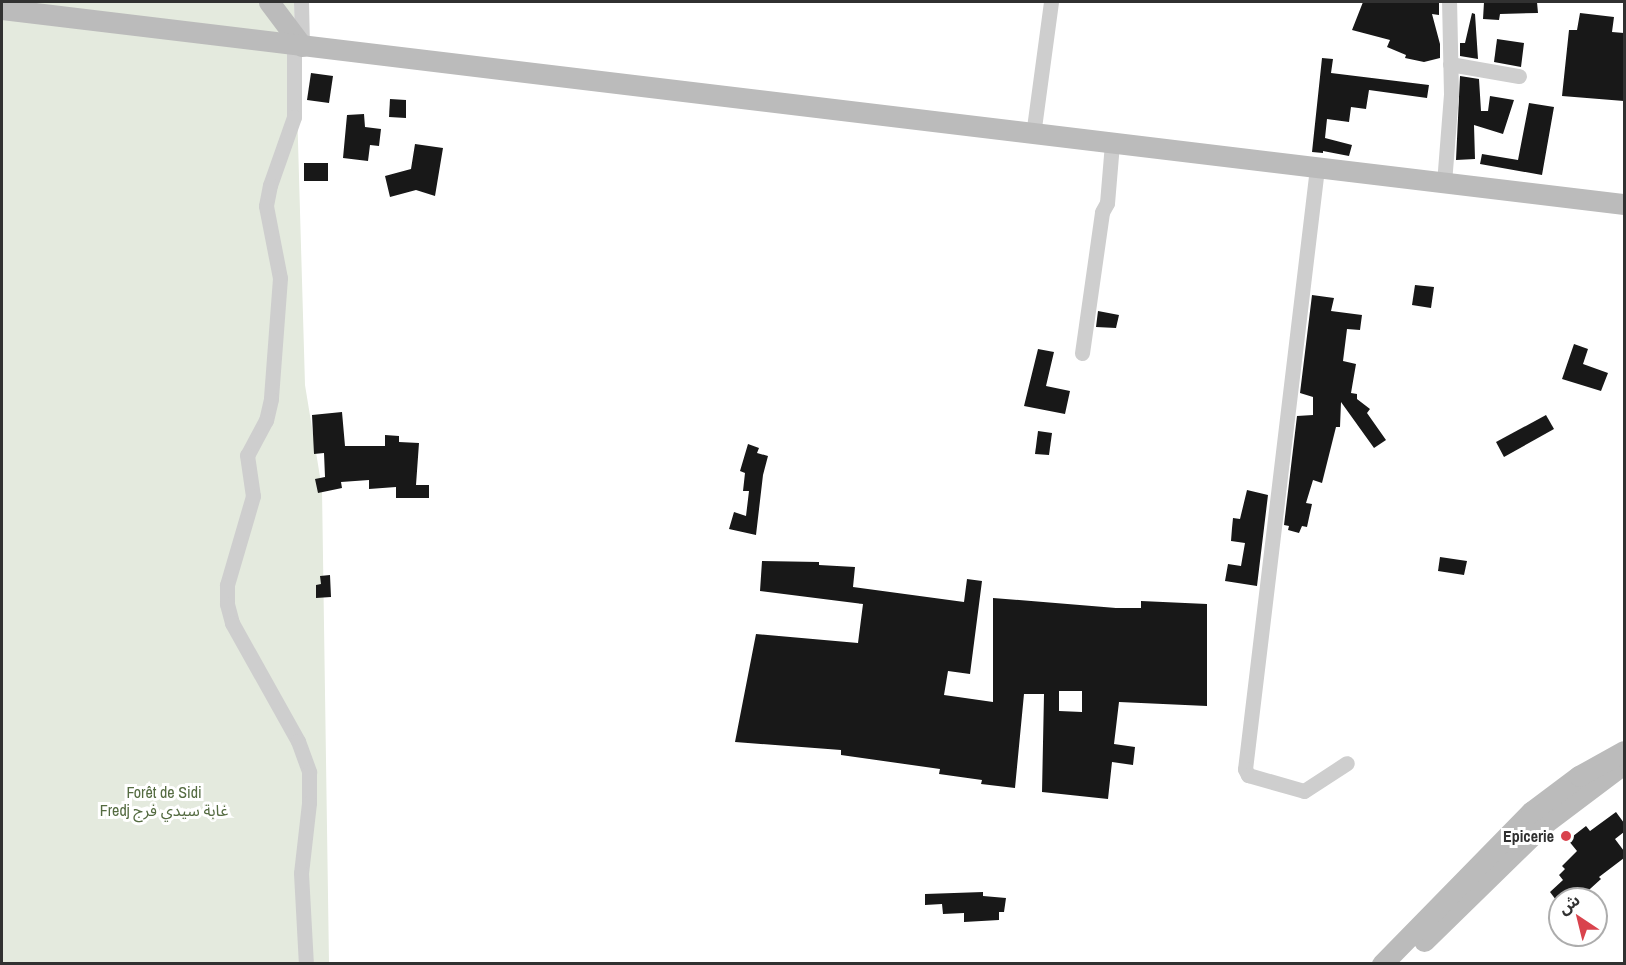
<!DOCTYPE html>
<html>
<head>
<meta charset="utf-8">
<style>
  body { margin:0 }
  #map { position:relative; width:1626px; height:965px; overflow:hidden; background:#fff; font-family:"Archivo Narrow","Noto Sans Arabic",sans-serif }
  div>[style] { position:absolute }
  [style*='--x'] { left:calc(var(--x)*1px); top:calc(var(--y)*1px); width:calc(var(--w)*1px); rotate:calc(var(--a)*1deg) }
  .green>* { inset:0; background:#e4eade }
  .building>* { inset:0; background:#181818 }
  .street>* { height:15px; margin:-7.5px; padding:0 7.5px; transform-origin:7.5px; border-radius:7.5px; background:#cecece }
  .secondary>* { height:21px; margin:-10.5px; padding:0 10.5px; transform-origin:10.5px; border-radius:10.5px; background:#bbb }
  .dots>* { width:16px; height:16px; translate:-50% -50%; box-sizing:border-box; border:3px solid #fff; border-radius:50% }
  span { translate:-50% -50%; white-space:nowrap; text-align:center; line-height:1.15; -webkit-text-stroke:6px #fff; paint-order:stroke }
  .park-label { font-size:16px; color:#546b41 }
  .poi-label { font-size:16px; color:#313131; font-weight:700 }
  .right { translate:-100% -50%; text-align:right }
  .frame { position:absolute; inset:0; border:3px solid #313131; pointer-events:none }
  .north { position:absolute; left:1548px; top:887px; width:60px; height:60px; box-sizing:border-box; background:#fff; border:2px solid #adadad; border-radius:50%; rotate:325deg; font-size:16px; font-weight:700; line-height:24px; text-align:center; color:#313131 }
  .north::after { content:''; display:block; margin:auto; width:21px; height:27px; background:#d9434d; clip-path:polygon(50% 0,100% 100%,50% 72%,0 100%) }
</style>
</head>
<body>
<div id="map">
  <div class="green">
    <i style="clip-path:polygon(2px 2px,294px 2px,305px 385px,322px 489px,329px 963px,2px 964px)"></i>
  </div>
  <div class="building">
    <i style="clip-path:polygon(1363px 2px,1439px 2px,1439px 15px,1432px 14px,1440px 44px,1440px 58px,1424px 62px,1405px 58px,1406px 55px,1387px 47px,1390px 40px,1352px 30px)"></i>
    <i style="clip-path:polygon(1484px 2px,1537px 2px,1538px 13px,1500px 14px,1499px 20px,1483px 19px)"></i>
    <i style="clip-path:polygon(1472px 13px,1475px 14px,1478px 59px,1460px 56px,1460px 43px,1465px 43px)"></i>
    <i style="clip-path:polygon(1580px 13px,1614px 17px,1612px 32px,1624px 33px,1624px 101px,1562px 96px,1569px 30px,1577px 30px)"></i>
    <i style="clip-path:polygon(1497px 39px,1524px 43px,1521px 67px,1494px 62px)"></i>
    <i style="clip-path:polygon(1322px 58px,1333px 59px,1331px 73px,1429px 85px,1427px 98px,1369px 90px,1366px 109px,1351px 107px,1349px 122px,1327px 119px,1325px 138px,1352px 145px,1349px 156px,1323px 151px,1323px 153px,1312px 152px)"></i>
    <i style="clip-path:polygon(311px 73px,333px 76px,329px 103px,307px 100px)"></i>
    <i style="clip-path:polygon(1460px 76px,1479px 79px,1481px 111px,1488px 111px,1490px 96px,1514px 100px,1503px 134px,1474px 125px,1475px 159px,1456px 160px)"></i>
    <i style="clip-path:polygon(390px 99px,406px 100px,406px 118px,389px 117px)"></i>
    <i style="clip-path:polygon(1529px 103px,1554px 107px,1542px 175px,1480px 164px,1482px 154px,1518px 160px)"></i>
    <i style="clip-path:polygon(364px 114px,365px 127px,381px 129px,379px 146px,370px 145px,368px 161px,343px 158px,347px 115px)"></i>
    <i style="clip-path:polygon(415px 144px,443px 148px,435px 196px,416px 190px,390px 197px,385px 176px,411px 169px)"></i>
    <i style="clip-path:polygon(304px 163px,328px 163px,328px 181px,304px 181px)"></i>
    <i style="clip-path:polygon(1415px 285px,1434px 287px,1431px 308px,1412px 305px)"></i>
    <i style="clip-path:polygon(1312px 295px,1334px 298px,1331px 311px,1362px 315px,1360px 330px,1347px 329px,1343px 361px,1356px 364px,1351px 393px,1357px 394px,1357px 399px,1370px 409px,1367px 413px,1386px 440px,1374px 448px,1341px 402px,1340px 427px,1336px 427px,1322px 483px,1313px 480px,1306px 503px,1312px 504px,1307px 527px,1302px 526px,1299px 533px,1288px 530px,1289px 526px,1284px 525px,1297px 416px,1313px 415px,1313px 397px,1300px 393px)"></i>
    <i style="clip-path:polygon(1098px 311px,1119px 315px,1116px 328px,1096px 327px)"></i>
    <i style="clip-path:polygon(1574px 344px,1588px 349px,1583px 364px,1608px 373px,1601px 391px,1562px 379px)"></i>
    <i style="clip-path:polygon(1038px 349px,1054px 352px,1046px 386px,1070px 391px,1065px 414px,1024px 406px)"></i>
    <i style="clip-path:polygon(342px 412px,345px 446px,385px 446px,385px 435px,399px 436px,399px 442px,419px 443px,416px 485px,429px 485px,429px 498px,396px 498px,396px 487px,369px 489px,369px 480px,341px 482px,342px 488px,318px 493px,315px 479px,325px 477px,324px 453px,314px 454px,312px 415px)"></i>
    <i style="clip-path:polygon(1546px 415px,1554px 429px,1504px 457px,1496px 442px)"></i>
    <i style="clip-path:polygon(1038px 431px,1052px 433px,1049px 455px,1035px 454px)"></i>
    <i style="clip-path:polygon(748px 444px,759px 448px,757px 453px,768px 456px,763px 475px,756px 535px,729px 529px,734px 512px,746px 516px,749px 491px,743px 491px,745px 473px,740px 471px)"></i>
    <i style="clip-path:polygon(1247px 490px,1268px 495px,1257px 586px,1225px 581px,1228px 564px,1241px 566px,1245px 543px,1231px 541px,1232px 528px,1233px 518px,1240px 519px)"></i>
    <i style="clip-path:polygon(1440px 557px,1467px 561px,1464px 575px,1438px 571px)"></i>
    <i style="clip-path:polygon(evenodd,762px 561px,819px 562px,819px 565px,855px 567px,853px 587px,964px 602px,967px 579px,982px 581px,970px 674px,948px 671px,944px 695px,993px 702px,993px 598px,1116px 608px,1141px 608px,1141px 601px,1207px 604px,1207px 706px,1119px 702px,1114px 744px,1135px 747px,1133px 765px,1112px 762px,1108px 799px,1042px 792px,1044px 694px,1024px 694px,1015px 788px,981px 784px,982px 780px,939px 774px,940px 769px,841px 755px,841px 750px,735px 742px,756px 634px,858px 643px,863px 604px,760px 591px,762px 561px,1059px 691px,1082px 691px,1082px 712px,1059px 711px,1059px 691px)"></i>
    <i style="clip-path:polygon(330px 575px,331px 597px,316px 598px,316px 585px,321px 584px,320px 576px)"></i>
    <i style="clip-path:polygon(1616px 812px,1624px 823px,1624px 832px,1615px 839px,1624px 851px,1624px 858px,1599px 877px,1601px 879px,1580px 898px,1572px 890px,1556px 900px,1550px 892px,1563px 880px,1559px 875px,1565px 869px,1562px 866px,1577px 851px,1568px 840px,1586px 826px,1590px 831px)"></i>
    <i style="clip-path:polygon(983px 892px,983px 896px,1006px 898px,1004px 912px,999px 912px,999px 920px,964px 922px,964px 913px,943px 914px,942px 904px,925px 905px,925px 894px)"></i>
  </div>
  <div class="street">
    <i style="--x:301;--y:2;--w:44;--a:88.7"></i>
    <i style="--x:294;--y:54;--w:63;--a:90"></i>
    <i style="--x:294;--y:117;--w:72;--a:109.4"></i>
    <i style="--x:270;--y:185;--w:21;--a:101"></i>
    <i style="--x:266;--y:206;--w:73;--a:79"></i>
    <i style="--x:280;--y:278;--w:121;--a:94.3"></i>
    <i style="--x:271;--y:399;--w:22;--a:103"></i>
    <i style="--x:266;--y:420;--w:40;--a:118"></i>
    <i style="--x:247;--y:455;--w:41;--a:81.7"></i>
    <i style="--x:253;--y:496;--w:93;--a:106.3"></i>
    <i style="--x:227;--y:585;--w:19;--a:90"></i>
    <i style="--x:227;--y:604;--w:20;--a:75"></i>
    <i style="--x:232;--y:623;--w:135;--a:60.8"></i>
    <i style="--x:298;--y:741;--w:33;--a:70"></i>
    <i style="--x:309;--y:772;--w:31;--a:90"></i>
    <i style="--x:309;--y:803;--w:70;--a:96.5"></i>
    <i style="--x:301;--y:873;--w:91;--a:86.9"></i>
    <i style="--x:1450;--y:64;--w:70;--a:9.9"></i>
    <i style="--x:1033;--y:135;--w:134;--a:-82.3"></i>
    <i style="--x:1317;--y:168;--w:605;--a:96.83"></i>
    <i style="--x:1245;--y:769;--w:7;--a:63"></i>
    <i style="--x:1248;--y:775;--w:58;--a:15.9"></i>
    <i style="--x:1304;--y:791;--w:51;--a:-33.1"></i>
    <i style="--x:1444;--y:183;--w:89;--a:-85.5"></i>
    <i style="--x:1451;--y:94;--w:92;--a:-91.2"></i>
    <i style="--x:1082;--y:353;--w:142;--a:-81.9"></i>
    <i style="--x:1102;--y:212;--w:10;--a:-61"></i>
    <i style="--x:1107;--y:203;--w:59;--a:-85.2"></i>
  </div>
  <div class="secondary">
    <i style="--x:269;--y:2;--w:55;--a:53.1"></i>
    <i style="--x:2;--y:9;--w:1634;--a:6.86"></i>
    <i style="--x:1424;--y:941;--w:169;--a:-44.3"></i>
    <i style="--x:1545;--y:823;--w:90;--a:-36.9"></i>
    <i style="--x:1382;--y:964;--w:213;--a:-45.6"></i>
    <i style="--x:1531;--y:812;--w:60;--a:-36.9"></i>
    <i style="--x:1579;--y:776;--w:51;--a:-29.1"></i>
  </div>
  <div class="dots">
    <i style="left:1566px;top:836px;background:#d9434d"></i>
  </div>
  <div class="park-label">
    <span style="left:164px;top:801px">Forêt de Sidi<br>Fredj غابة سيدي فرج</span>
  </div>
  <div class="poi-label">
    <span class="right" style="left:1554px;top:836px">Epicerie</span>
  </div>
  <div class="frame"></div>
  <div class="north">ش</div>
</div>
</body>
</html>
